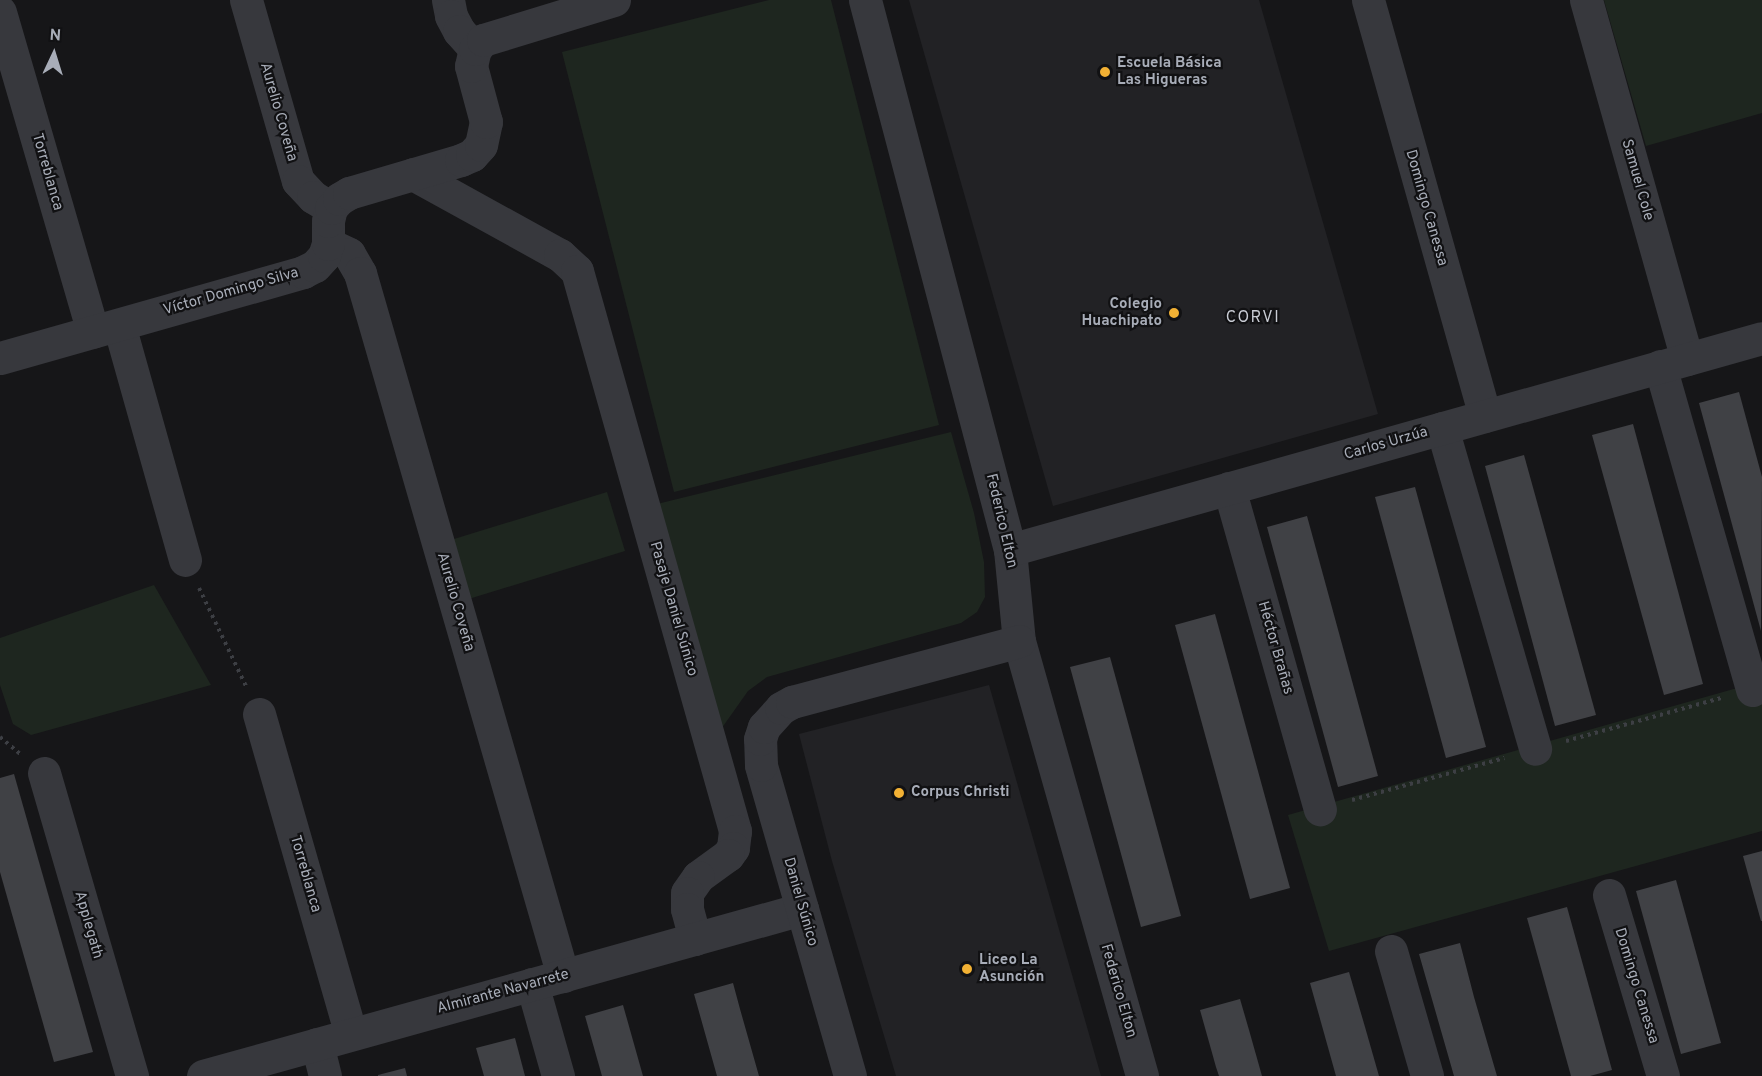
<!DOCTYPE html>
<html>
<head>
<meta charset="utf-8">
<style>
  body { margin:0 }
  #map { position:relative; width:1762px; height:1076px; overflow:hidden; background:#161618; font-family:Overpass,sans-serif }
  div>[style] { position:absolute }
  [style*='--x'] { left:calc(var(--x)*1px); top:calc(var(--y)*1px); width:calc(var(--w)*1px); rotate:calc(var(--a)*1deg) }
  .built>* { inset:0; background:#222225 }
  .green>* { inset:0; background:#1e261f }
  .building>* { inset:0; background:#404145 }
  .path>* { height:4px; margin-top:-2px; transform-origin:0; background:repeating-linear-gradient(90deg,#3d3f44 0 3px,transparent 0 7.5px) }
  .minor>* { height:33px; margin:-16.5px; padding:0 16.5px; transform-origin:16.5px; border-radius:16.5px; background:#37383d }
  .dots>* { width:16px; height:16px; translate:-50% -50%; box-sizing:border-box; border:3px solid #111113; border-radius:50% }
  span { translate:-50% -50%; white-space:nowrap; text-align:center; line-height:1.15; -webkit-text-stroke:4.5px #111113; paint-order:stroke }
  .poi-label { font-size:15px; color:#a8adb8; font-weight:700 }
  .left { translate:0 -50%; text-align:left }
  .right { translate:-100% -50%; text-align:right }
  .street-label { font-size:15px; color:#a8adb8 }
  .neighbourhood-label { font-size:16px; color:#c9ccd4; letter-spacing:1.5px }
  .north { position:absolute; left:24px; top:24px; width:60px; height:60px; -webkit-text-stroke:4px #111113; paint-order:stroke; rotate:4deg; font-size:16px; font-weight:700; line-height:24px; text-align:center; color:#a8adb8 }
  .north::after { content:''; display:block; margin:auto; width:21px; height:27px; background:#a8adb8; clip-path:polygon(50% 0,100% 100%,50% 72%,0 100%) }
</style>
</head>
<body>
<div id="map">
  <div class="built">
    <i style="clip-path:polygon(909px 0,1259px 0,1378px 414px,1053px 506px)"></i>
    <i style="clip-path:polygon(989px 685px,1101px 1076px,896px 1076px,832px 861px,799px 734px)"></i>
  </div>
  <div class="green">
    <i style="clip-path:polygon(769px 0,831px 0,939px 425px,674px 492px,562px 52px)"></i>
    <i style="clip-path:polygon(1604px 0,1762px 0,1762px 113px,1646px 146px)"></i>
    <i style="clip-path:polygon(951px 432px,974px 513px,984px 562px,985px 597px,977px 612px,961px 623px,767px 677px,748px 691px,719px 732px,657px 504px)"></i>
    <i style="clip-path:polygon(607px 492px,625px 551px,446px 606px,428px 547px)"></i>
    <i style="clip-path:polygon(154px 585px,211px 685px,31px 735px,13px 724px,0 685px,0 638px)"></i>
    <i style="clip-path:polygon(1762px 681px,1762px 831px,1329px 951px,1288px 815px)"></i>
  </div>
  <div class="building">
    <i style="clip-path:polygon(1739px 392px,1762px 477px,1761px 631px,1699px 403px)"></i>
    <i style="clip-path:polygon(1633px 424px,1703px 684px,1664px 695px,1592px 435px)"></i>
    <i style="clip-path:polygon(1524px 455px,1596px 715px,1555px 726px,1485px 466px)"></i>
    <i style="clip-path:polygon(1415px 487px,1486px 747px,1446px 758px,1375px 497px)"></i>
    <i style="clip-path:polygon(1307px 516px,1378px 776px,1338px 787px,1267px 527px)"></i>
    <i style="clip-path:polygon(1215px 614px,1290px 888px,1250px 899px,1175px 625px)"></i>
    <i style="clip-path:polygon(1110px 657px,1181px 916px,1141px 927px,1070px 667px)"></i>
    <i style="clip-path:polygon(14px 774px,93px 1052px,54px 1062px,0 872px,0 778px)"></i>
    <i style="clip-path:polygon(1762px 851px,1762px 921px,1761px 921px,1743px 856px)"></i>
    <i style="clip-path:polygon(1676px 880px,1721px 1043px,1681px 1054px,1636px 891px)"></i>
    <i style="clip-path:polygon(1567px 907px,1612px 1070px,1590px 1076px,1571px 1076px,1527px 918px)"></i>
    <i style="clip-path:polygon(1460px 943px,1474px 997px,1497px 1076px,1454px 1076px,1419px 954px)"></i>
    <i style="clip-path:polygon(1349px 972px,1365px 1027px,1379px 1076px,1336px 1076px,1310px 983px)"></i>
    <i style="clip-path:polygon(733px 983px,740px 1009px,759px 1076px,717px 1076px,694px 994px)"></i>
    <i style="clip-path:polygon(1240px 999px,1249px 1030px,1262px 1076px,1219px 1076px,1216px 1067px,1200px 1010px)"></i>
    <i style="clip-path:polygon(623px 1005px,643px 1076px,602px 1076px,585px 1016px)"></i>
    <i style="clip-path:polygon(515px 1038px,525px 1076px,484px 1076px,476px 1048px)"></i>
    <i style="clip-path:polygon(405px 1068px,407px 1076px,378px 1076px,378px 1075px)"></i>
  </div>
  <div class="path">
    <i style="--x:199;--y:588;--w:109;--a:64.4"></i>
    <i style="--x:0;--y:737;--w:26;--a:40"></i>
    <i style="--x:1566;--y:741;--w:161;--a:-15.5"></i>
    <i style="--x:1352;--y:800;--w:158;--a:-15.4"></i>
  </div>
  <div class="minor">
    <i style="--x:246;--y:0;--w:188;--a:74"></i>
    <i style="--x:298;--y:181;--w:22;--a:47"></i>
    <i style="--x:313;--y:197;--w:21;--a:31"></i>
    <i style="--x:448;--y:0;--w:16;--a:79"></i>
    <i style="--x:451;--y:16;--w:17;--a:62"></i>
    <i style="--x:459;--y:31;--w:24;--a:48"></i>
    <i style="--x:865;--y:0;--w:569;--a:75.23"></i>
    <i style="--x:1010;--y:550;--w:91;--a:84.4"></i>
    <i style="--x:1019;--y:641;--w:452;--a:74.2"></i>
    <i style="--x:1368;--y:0;--w:432;--a:74.3"></i>
    <i style="--x:1586;--y:0;--w:373;--a:74.3"></i>
    <i style="--x:0;--y:12;--w:333;--a:73.8"></i>
    <i style="--x:413;--y:174;--w:168;--a:28.9"></i>
    <i style="--x:560;--y:255;--w:23;--a:43"></i>
    <i style="--x:577;--y:271;--w:582;--a:74.24"></i>
    <i style="--x:735;--y:831;--w:17;--a:97"></i>
    <i style="--x:733;--y:848;--w:9;--a:126"></i>
    <i style="--x:728;--y:855;--w:37;--a:144"></i>
    <i style="--x:698;--y:877;--w:19;--a:125"></i>
    <i style="--x:687;--y:893;--w:16;--a:90"></i>
    <i style="--x:687;--y:909;--w:31;--a:75"></i>
    <i style="--x:328;--y:244;--w:23;--a:25"></i>
    <i style="--x:349;--y:254;--w:22;--a:60"></i>
    <i style="--x:360;--y:273;--w:732;--a:73.89"></i>
    <i style="--x:119;--y:325;--w:244;--a:74.3"></i>
    <i style="--x:0;--y:358;--w:315;--a:-15.8"></i>
    <i style="--x:303;--y:272;--w:13;--a:-27"></i>
    <i style="--x:315;--y:266;--w:13;--a:-48"></i>
    <i style="--x:324;--y:256;--w:13;--a:-72"></i>
    <i style="--x:328;--y:244;--w:23;--a:-90"></i>
    <i style="--x:328;--y:221;--w:13;--a:-77"></i>
    <i style="--x:331;--y:208;--w:12;--a:-48"></i>
    <i style="--x:339;--y:199;--w:12;--a:-31"></i>
    <i style="--x:349;--y:193;--w:117;--a:-16.4"></i>
    <i style="--x:461;--y:160;--w:12;--a:-24"></i>
    <i style="--x:472;--y:155;--w:13;--a:-48"></i>
    <i style="--x:481;--y:145;--w:24;--a:-78"></i>
    <i style="--x:486;--y:122;--w:58;--a:-105"></i>
    <i style="--x:471;--y:66;--w:17;--a:-77"></i>
    <i style="--x:475;--y:49;--w:12;--a:-48"></i>
    <i style="--x:483;--y:40;--w:137;--a:-17"></i>
    <i style="--x:1660;--y:366;--w:337;--a:74.1"></i>
    <i style="--x:1442;--y:428;--w:334;--a:73.8"></i>
    <i style="--x:1229;--y:488;--w:334;--a:74.2"></i>
    <i style="--x:1010;--y:550;--w:781;--a:-15.74"></i>
    <i style="--x:259;--y:714;--w:333;--a:74"></i>
    <i style="--x:44;--y:773;--w:316;--a:73.8"></i>
    <i style="--x:1609;--y:895;--w:189;--a:73.4"></i>
    <i style="--x:1391;--y:951;--w:130;--a:73.9"></i>
    <i style="--x:532;--y:984;--w:96;--a:74.2"></i>
    <i style="--x:317;--y:1044;--w:33;--a:76"></i>
    <i style="--x:203;--y:1076;--w:622;--a:-15.58"></i>
    <i style="--x:850;--y:1076;--w:323;--a:-106"></i>
    <i style="--x:761;--y:765;--w:26;--a:-92"></i>
    <i style="--x:760;--y:739;--w:13;--a:-72"></i>
    <i style="--x:764;--y:727;--w:25;--a:-48"></i>
    <i style="--x:781;--y:708;--w:13;--a:-29"></i>
    <i style="--x:792;--y:702;--w:235;--a:-15"></i>
  </div>
  <div class="dots">
    <i style="left:1105px;top:72px;background:#f2b134"></i>
    <i style="left:1174px;top:313px;background:#f2b134"></i>
    <i style="left:899px;top:793px;background:#f2b134"></i>
    <i style="left:967px;top:969px;background:#f2b134"></i>
  </div>
  <div class="poi-label">
    <span class="left" style="left:1117px;top:72px">Escuela Básica<br>Las Higueras</span>
    <span class="right" style="left:1162px;top:313px">Colegio<br>Huachipato</span>
    <span class="left" style="left:911px;top:793px">Corpus Christi</span>
    <span class="left" style="left:979px;top:969px">Liceo La<br>Asunción</span>
  </div>
  <div class="street-label">
    <span style="left:278px;top:112px;rotate:74deg">Aurelio Coveña</span>
    <span style="left:47px;top:172px;rotate:74deg">Torreblanca</span>
    <span style="left:1637px;top:180px;rotate:74deg">Samuel Cole</span>
    <span style="left:1426px;top:208px;rotate:74deg">Domingo Canessa</span>
    <span style="left:231px;top:292px;rotate:-16deg">Víctor Domingo Silva</span>
    <span style="left:1386px;top:444px;rotate:-16deg">Carlos Urzúa</span>
    <span style="left:1001px;top:521px;rotate:77deg">Federico Elton</span>
    <span style="left:455px;top:602px;rotate:74deg">Aurelio Coveña</span>
    <span style="left:673px;top:609px;rotate:74deg">Pasaje Daniel Súnico</span>
    <span style="left:1275px;top:648px;rotate:74deg">Héctor Brañas</span>
    <span style="left:305px;top:874px;rotate:74deg">Torreblanca</span>
    <span style="left:800px;top:902px;rotate:74deg">Daniel Súnico</span>
    <span style="left:88px;top:925px;rotate:74deg">Applegath</span>
    <span style="left:1636px;top:986px;rotate:73deg">Domingo Canessa</span>
    <span style="left:1118px;top:991px;rotate:74deg">Federico Elton</span>
    <span style="left:503px;top:992px;rotate:-15deg">Almirante Navarrete</span>
  </div>
  <div class="neighbourhood-label">
    <span style="left:1253px;top:318px">CORVI</span>
  </div>
  <div class="north">N</div>
</div>
</body>
</html>
